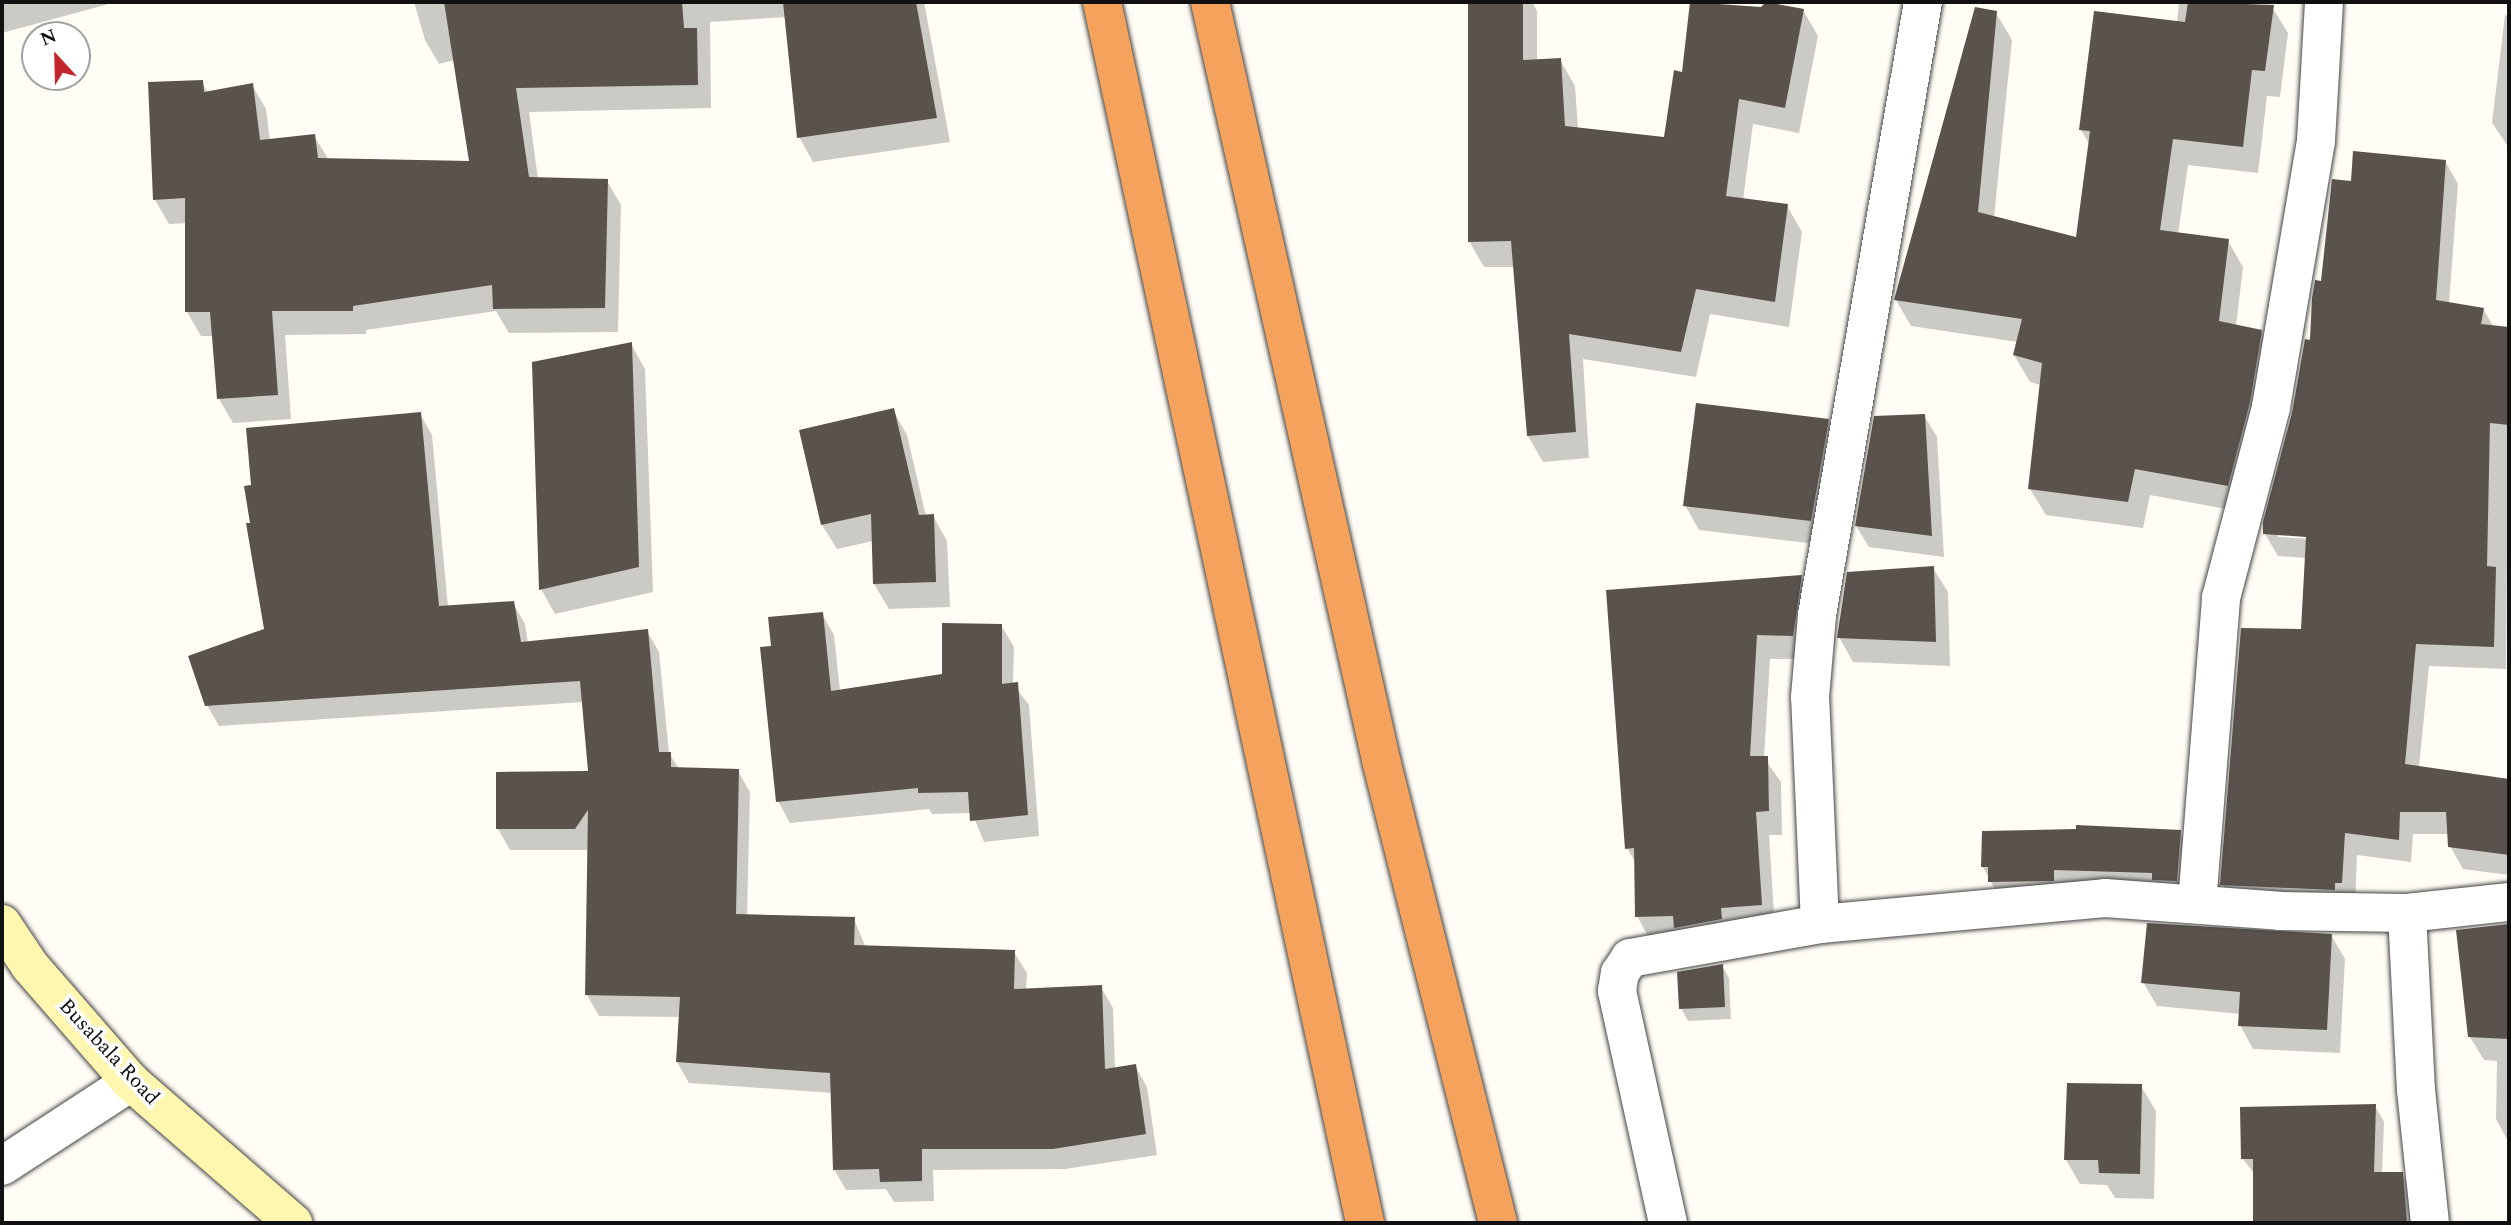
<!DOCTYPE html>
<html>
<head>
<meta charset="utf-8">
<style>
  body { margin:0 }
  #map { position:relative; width:2511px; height:1225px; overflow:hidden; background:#fffdf5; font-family:Spectral,serif }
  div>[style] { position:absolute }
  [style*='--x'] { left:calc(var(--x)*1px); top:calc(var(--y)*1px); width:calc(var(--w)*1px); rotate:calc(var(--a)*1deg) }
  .shadow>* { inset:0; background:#0003 }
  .building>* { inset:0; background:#5a524d }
  .roads { filter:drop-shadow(0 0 2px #444) drop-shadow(0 0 2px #444) }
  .street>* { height:38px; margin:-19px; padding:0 19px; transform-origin:19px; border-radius:19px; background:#fff }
  .secondary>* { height:38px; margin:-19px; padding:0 19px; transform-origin:19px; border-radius:19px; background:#fff6b0 }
  .highway>* { height:38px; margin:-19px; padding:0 19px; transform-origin:19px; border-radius:19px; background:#f5a25d }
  span { translate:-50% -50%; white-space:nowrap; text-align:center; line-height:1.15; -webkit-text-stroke:7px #fff; paint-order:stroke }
  .street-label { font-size:21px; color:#111 }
  .frame { position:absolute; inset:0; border:4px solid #111; pointer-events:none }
  .north { position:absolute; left:21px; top:21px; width:70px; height:70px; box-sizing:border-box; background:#fff; border:2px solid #a0a0a0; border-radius:50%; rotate:338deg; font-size:19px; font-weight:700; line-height:28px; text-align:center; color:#111 }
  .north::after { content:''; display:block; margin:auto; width:24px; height:32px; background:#c4262e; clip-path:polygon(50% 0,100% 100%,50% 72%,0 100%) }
</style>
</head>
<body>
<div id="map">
  <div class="shadow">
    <i style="clip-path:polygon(2px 2px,116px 2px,2px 33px)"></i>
    <i style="clip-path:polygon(414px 2px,924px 2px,950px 142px,813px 162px,799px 137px,786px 17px,710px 22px,711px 108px,529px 112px,538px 179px,607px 181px,621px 205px,618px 332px,509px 333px,496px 311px,366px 330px,366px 334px,285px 335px,291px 419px,233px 423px,219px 399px,214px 336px,201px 336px,187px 312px,187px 223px,169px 224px,155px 200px,202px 82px,208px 93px,252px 85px,266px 109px,270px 141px,314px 136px,329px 160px,471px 163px,455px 60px,439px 64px,425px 40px)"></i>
    <i style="clip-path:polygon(1470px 2px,1532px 2px,1537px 11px,1537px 61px,1560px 60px,1575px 86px,1578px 129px,1665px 139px,1684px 74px,1762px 9px,1763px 3px,1803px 10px,1818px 36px,1799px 133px,1753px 124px,1743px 200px,1787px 206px,1802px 232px,1789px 327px,1710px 314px,1696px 377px,1583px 359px,1589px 458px,1543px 462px,1528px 436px,1515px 267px,1484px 267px,1469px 241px)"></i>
    <i style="clip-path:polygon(2179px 2px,2272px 7px,2288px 33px,2280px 97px,2267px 96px,2258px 173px,2188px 165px,2178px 234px,2228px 241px,2243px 267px,2236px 326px,2261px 331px,2276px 358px,2243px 512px,2150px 495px,2143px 528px,2046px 515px,2030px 489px,2041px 385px,2030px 382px,2014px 355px,2018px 342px,1911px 326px,1896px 300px,1996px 13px,2012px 40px,1994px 218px,2077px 239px,2090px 145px,2081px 130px,2177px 23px)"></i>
    <i style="clip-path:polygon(2505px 15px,2509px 16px,2509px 148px,2492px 123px)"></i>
    <i style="clip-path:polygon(evenodd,2445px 161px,2458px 184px,2449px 304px,2483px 309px,2494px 327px,2509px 329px,2506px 669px,2429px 666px,2419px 767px,2509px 780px,2509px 875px,2463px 869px,2450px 846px,2449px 834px,2413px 834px,2411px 862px,2357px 855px,2355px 905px,2235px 907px,2222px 884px,2303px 631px,2307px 558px,2278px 556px,2265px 534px,2322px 282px,2352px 183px,2445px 161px,2278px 533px,2315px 535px,2315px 539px,2278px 537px,2278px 533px)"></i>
    <i style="clip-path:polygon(631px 344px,645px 369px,653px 592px,555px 614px,541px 589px)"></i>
    <i style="clip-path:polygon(893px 410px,907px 435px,926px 516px,933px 516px,947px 541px,950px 607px,889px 609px,874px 584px,873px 541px,837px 549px,822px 525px)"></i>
    <i style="clip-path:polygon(420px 414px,432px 435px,448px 607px,513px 603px,525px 624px,528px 643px,647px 631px,659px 652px,669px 753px,679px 769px,738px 771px,750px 792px,747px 916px,854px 919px,866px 948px,1014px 952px,1027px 973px,1026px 990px,1101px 987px,1113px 1008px,1115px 1069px,1135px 1066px,1147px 1087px,1157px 1155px,1065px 1169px,933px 1170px,934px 1201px,894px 1202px,886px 1189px,846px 1190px,834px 1169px,833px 1093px,689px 1083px,677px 1062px,680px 1017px,599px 1016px,587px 995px,589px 850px,510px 850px,498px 829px,590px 772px,583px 702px,219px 726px,207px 705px,266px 630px)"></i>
    <i style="clip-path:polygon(1924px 415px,1937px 437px,1944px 557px,1869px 547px,1856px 526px)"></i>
    <i style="clip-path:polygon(1828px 421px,1842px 446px,1825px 545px,1699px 530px,1685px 505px)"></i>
    <i style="clip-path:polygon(1933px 568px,1948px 592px,1950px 666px,1853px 662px,1839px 637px)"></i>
    <i style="clip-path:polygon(1801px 577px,1814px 601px,1806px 659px,1770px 659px,1764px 758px,1781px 782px,1782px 835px,1769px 835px,1775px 929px,1650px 940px,1637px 916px,1636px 863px,1627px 848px,1608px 591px)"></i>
    <i style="clip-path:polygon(822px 614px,834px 635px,840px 691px,943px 676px,1001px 625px,1014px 647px,1013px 684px,1029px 705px,1039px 836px,984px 842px,972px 813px,932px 814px,929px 809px,790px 823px,778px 801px,773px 648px)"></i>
    <i style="clip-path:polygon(2180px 832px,2191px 851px,2187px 901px,2001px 901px,1983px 867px)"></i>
    <i style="clip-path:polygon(2509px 926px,2509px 1143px,2496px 1119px,2497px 1061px,2484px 1060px,2470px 1037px,2458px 931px)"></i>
    <i style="clip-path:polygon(2331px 935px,2345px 959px,2340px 1053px,2253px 1049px,2240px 1025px,2241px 1014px,2157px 1006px,2143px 982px)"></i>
    <i style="clip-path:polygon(1722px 965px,1729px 978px,1731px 1019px,1688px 1021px,1681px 1008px)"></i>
    <i style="clip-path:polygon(2141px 1086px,2156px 1111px,2154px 1199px,2115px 1198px,2107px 1185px,2080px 1184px,2066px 1160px)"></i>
    <i style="clip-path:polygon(2375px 1106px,2384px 1122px,2382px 1174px,2402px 1174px,2411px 1190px,2413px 1223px,2255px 1223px,2255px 1175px,2243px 1159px,2242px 1109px)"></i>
  </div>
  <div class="building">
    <i style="clip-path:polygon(444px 2px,682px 2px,684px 28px,697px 28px,698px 85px,516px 88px,529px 177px,608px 179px,605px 308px,493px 309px,492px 285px,353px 306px,353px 311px,272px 311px,278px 395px,217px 399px,210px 312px,185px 312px,185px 198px,153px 200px,148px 82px,203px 80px,204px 92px,253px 83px,260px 140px,315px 134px,318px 158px,469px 161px)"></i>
    <i style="clip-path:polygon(783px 2px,916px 2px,937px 118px,797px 138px)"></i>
    <i style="clip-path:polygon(1468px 2px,1523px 2px,1523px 60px,1561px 58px,1565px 126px,1664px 137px,1674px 70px,1682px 72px,1690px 2px,1761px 7px,1766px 2px,1804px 9px,1785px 108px,1739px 99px,1726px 196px,1788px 204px,1775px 302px,1696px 289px,1681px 352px,1569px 334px,1576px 432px,1527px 436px,1511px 241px,1468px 242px)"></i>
    <i style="clip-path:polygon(2188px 2px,2274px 5px,2265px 71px,2252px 70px,2243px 147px,2173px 139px,2160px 230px,2229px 239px,2219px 321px,2262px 330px,2250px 402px,2228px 486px,2135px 469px,2128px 502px,2028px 489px,2042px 363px,2013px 355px,2022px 319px,1894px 300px,1975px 7px,1997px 11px,1978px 212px,2076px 237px,2090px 131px,2079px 130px,2094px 11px,2185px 22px)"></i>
    <i style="clip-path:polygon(2353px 151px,2446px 160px,2436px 300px,2484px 308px,2481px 324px,2509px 327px,2509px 425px,2490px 423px,2487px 566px,2496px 567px,2494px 647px,2416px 644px,2405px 764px,2509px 779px,2509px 855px,2448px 847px,2446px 812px,2400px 812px,2399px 840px,2345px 833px,2342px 883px,2335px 883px,2335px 890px,2220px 885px,2241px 628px,2301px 629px,2306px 537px,2263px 534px,2263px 522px,2292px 413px,2305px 339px,2310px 340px,2312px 298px,2315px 280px,2321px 281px,2332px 179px,2351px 181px)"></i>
    <i style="clip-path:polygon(632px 342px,639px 567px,539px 590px,532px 362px)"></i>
    <i style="clip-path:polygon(1696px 403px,1829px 419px,1811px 521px,1683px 506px)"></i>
    <i style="clip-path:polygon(894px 408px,919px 515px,934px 514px,936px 582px,873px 584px,871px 514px,821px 525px,799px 430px)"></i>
    <i style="clip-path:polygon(421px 412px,439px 606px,514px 601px,521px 642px,648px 629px,659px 752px,671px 752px,671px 767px,739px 769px,736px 914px,855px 917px,854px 945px,1015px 950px,1014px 989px,1102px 985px,1105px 1069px,1136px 1064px,1146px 1134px,1053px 1149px,922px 1149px,922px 1181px,880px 1182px,879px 1169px,833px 1170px,830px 1073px,676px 1062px,680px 997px,585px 995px,588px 810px,575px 829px,496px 829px,496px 772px,588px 771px,580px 681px,205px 706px,188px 656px,264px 629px,246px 523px,250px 523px,244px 486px,251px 485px,246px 428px)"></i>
    <i style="clip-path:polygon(1925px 414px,1932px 536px,1855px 526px,1874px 416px)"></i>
    <i style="clip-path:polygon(1934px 566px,1936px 642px,1837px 638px,1847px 572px)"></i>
    <i style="clip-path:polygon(1802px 575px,1793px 636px,1757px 635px,1750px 756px,1768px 756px,1769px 811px,1756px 812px,1762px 905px,1721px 908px,1722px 919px,1674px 928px,1673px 916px,1635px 917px,1634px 848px,1625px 849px,1606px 590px)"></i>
    <i style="clip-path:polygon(823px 612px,831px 691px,942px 674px,942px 623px,1002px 624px,1002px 684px,1018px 682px,1028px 815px,970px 821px,968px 792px,918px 793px,918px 788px,776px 802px,760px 647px,771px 646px,768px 617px)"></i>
    <i style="clip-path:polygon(2076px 825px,2181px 830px,2177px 881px,2152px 880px,2152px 873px,2054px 870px,2054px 881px,1988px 882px,1988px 867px,1981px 867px,1982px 831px,2076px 829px)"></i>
    <i style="clip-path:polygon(2147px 923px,2332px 934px,2327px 1030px,2238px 1026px,2240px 992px,2141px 983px)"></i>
    <i style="clip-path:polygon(2509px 924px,2509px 1039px,2468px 1037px,2456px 930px)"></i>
    <i style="clip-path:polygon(1723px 964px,1725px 1007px,1679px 1009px,1677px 972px)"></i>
    <i style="clip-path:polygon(2067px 1083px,2142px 1084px,2140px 1174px,2099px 1173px,2098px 1160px,2064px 1160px)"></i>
    <i style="clip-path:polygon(2376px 1104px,2374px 1172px,2403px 1172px,2407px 1223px,2253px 1223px,2253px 1159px,2241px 1159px,2240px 1107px)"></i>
  </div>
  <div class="roads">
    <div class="street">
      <i style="--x:2197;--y:904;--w:307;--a:-85.5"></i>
      <i style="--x:2221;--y:598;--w:197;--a:-75.3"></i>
      <i style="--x:2271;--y:407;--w:270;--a:-80.4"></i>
      <i style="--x:2316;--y:141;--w:139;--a:-86.7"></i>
      <i style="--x:2407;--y:913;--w:177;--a:87.1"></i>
      <i style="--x:2416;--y:1090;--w:134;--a:84"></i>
      <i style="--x:1820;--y:924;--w:227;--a:-92.5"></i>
      <i style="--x:1810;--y:697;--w:82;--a:-85.1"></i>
      <i style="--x:1817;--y:615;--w:622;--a:-80.19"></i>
      <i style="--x:2;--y:1166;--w:154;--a:-33.1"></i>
      <i style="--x:1668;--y:1223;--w:238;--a:-102.4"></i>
      <i style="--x:1617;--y:991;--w:18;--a:-81"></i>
      <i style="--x:1620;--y:973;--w:18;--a:-56"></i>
      <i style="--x:1630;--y:958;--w:193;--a:-10.1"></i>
      <i style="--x:1820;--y:924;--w:286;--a:-5.2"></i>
      <i style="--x:2105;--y:898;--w:175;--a:4.2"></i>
      <i style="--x:2280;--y:911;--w:127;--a:0.9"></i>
      <i style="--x:2407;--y:913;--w:103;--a:-6.2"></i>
    </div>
    <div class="secondary">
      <i style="--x:2;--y:924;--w:50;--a:56.3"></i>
      <i style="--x:30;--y:966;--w:154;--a:49"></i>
      <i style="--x:131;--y:1082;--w:215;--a:41"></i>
    </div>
    <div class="highway">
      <i style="--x:1102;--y:2;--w:1249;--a:77.84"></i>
      <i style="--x:1210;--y:2;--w:781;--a:77.28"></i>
      <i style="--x:1382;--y:764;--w:473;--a:75.8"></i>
    </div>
  </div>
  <div class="street-label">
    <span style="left:109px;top:1052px;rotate:47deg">Busabala Road</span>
  </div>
  <div class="frame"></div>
  <div class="north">N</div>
</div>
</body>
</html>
